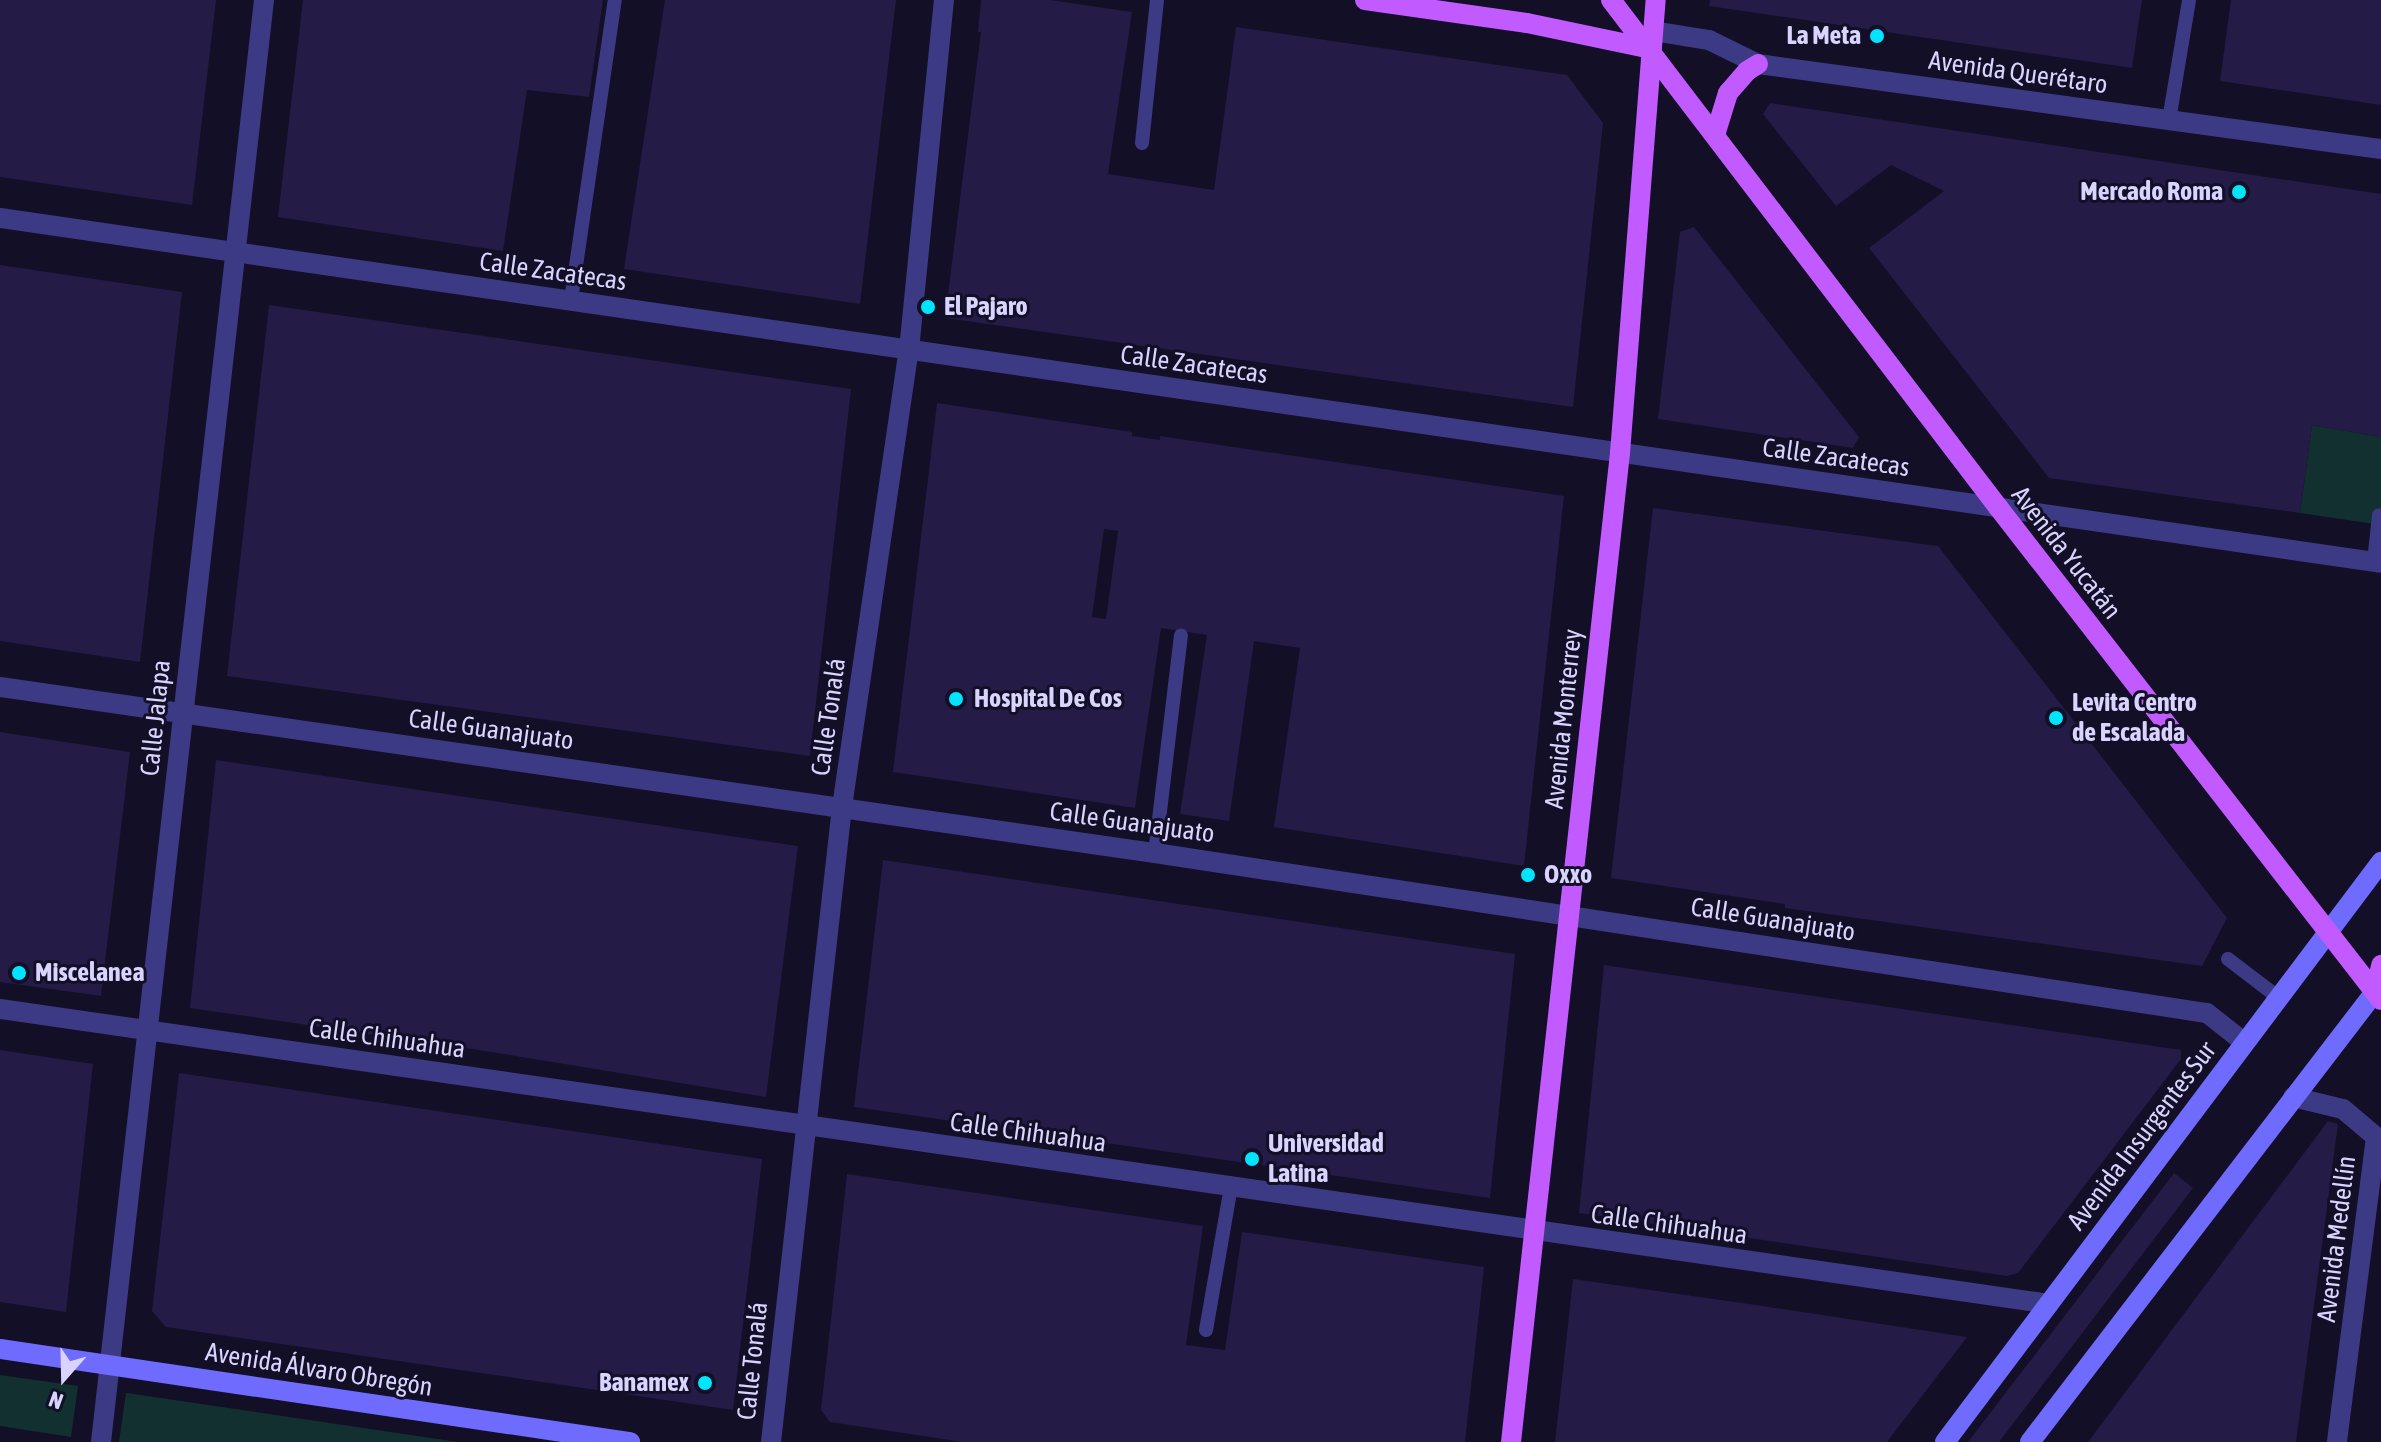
<!DOCTYPE html>
<html>
<head>
<meta charset="utf-8">
<style>
  body { margin:0 }
  #map { position:relative; width:2381px; height:1442px; overflow:hidden; background:#130f26; font-family:"Asap Condensed",sans-serif }
  div>[style] { position:absolute }
  [style*='--x'] { left:calc(var(--x)*1px); top:calc(var(--y)*1px); width:calc(var(--w)*1px); rotate:calc(var(--a)*1deg) }
  .green>* { inset:0; background:#12302f }
  .building>* { inset:0; background:#241b47 }
  .lane>* { height:14px; margin:-7px; padding:0 7px; transform-origin:7px; border-radius:7px; background:#3d3a85 }
  .street>* { height:20px; margin:-10px; padding:0 10px; transform-origin:10px; border-radius:10px; background:#3d3a85 }
  .secondary>* { height:20px; margin:-10px; padding:0 10px; transform-origin:10px; border-radius:10px; background:#6f6bff }
  .primary>* { height:20px; margin:-10px; padding:0 10px; transform-origin:10px; border-radius:10px; background:#c25bff }
  .dots>* { width:22px; height:22px; translate:-50% -50%; box-sizing:border-box; border:4px solid #130f26; border-radius:50% }
  span { translate:-50% -50%; white-space:nowrap; text-align:center; line-height:1.15; -webkit-text-stroke:6px #130f26; paint-order:stroke }
  .poi-label { font-size:26px; color:#d9d4ff; font-weight:700 }
  .right { translate:-100% -50%; text-align:right }
  .left { translate:0 -50%; text-align:left }
  .street-label { font-size:26px; color:#d9d4ff }
  .north { position:absolute; left:24px; top:1338px; width:80px; height:80px; -webkit-text-stroke:6px #130f26; paint-order:stroke; rotate:200deg; font-size:22px; font-weight:700; line-height:32px; text-align:center; color:#d9d4ff }
  .north::after { content:''; display:block; margin:auto; width:28px; height:36px; background:#d9d4ff; clip-path:polygon(50% 0,100% 100%,50% 72%,0 100%) }
</style>
</head>
<body>
<div id="map">
  <div class="green">
    <i style="clip-path:polygon(2312px 425px,2381px 437px,2381px 525px,2300px 513px)"></i>
    <i style="clip-path:polygon(0 1375px,78px 1386px,71px 1437px,0 1426px)"></i>
    <i style="clip-path:polygon(126px 1393px,127px 1393px,458px 1442px,119px 1442px)"></i>
  </div>
  <div class="building">
    <i style="clip-path:polygon(0 0,216px 0,192px 205px,0 177px)"></i>
    <i style="clip-path:polygon(303px 0,603px 0,589px 97px,527px 90px,503px 251px,278px 217px)"></i>
    <i style="clip-path:polygon(665px 0,896px 0,860px 304px,624px 269px)"></i>
    <i style="clip-path:polygon(981px 0,1050px 0,1132px 12px,1108px 174px,1214px 190px,1236px 27px,1567px 75px,1603px 123px,1573px 407px,945px 318px,981px 32px,978px 32px)"></i>
    <i style="clip-path:polygon(1710px 0,2142px 0,2132px 68px,1709px 6px)"></i>
    <i style="clip-path:polygon(2231px 0,2381px 0,2381px 105px,2220px 81px)"></i>
    <i style="clip-path:polygon(1770px 103px,2381px 194px,2381px 437px,2312px 425px,2300px 513px,2049px 478px,1869px 248px,1944px 191px,1891px 165px,1836px 206px,1763px 114px)"></i>
    <i style="clip-path:polygon(1694px 227px,1859px 437px,1853px 448px,1658px 419px,1680px 232px)"></i>
    <i style="clip-path:polygon(0 265px,182px 292px,140px 662px,0 641px)"></i>
    <i style="clip-path:polygon(269px 305px,851px 389px,810px 756px,227px 676px)"></i>
    <i style="clip-path:polygon(evenodd,937px 403px,1132px 432px,1132px 436px,1160px 440px,1160px 436px,1564px 496px,1524px 866px,1274px 827px,1300px 648px,1254px 641px,1229px 821px,1180px 814px,1207px 635px,1161px 628px,1135px 808px,893px 772px,937px 403px,1104px 529px,1118px 531px,1106px 619px,1092px 617px,1104px 529px)"></i>
    <i style="clip-path:polygon(1653px 508px,1938px 546px,2227px 918px,2202px 966px,1785px 908px,1785px 904px,1611px 878px)"></i>
    <i style="clip-path:polygon(0 732px,130px 752px,101px 996px,0 982px)"></i>
    <i style="clip-path:polygon(216px 760px,798px 846px,766px 1097px,485px 1051px,190px 1008px)"></i>
    <i style="clip-path:polygon(883px 860px,1515px 954px,1490px 1198px,854px 1107px)"></i>
    <i style="clip-path:polygon(1604px 965px,2181px 1050px,2181px 1059px,2018px 1273px,2007px 1276px,1579px 1213px)"></i>
    <i style="clip-path:polygon(0 1050px,93px 1064px,66px 1312px,0 1302px)"></i>
    <i style="clip-path:polygon(179px 1073px,762px 1159px,733px 1410px,166px 1327px,152px 1311px)"></i>
    <i style="clip-path:polygon(2328px 1121px,2338px 1124px,2296px 1442px,2088px 1442px)"></i>
    <i style="clip-path:polygon(2174px 1173px,2193px 1188px,1999px 1442px,1968px 1442px)"></i>
    <i style="clip-path:polygon(847px 1174px,1203px 1226px,1186px 1345px,1225px 1350px,1242px 1232px,1484px 1267px,1465px 1442px,963px 1442px,830px 1422px,821px 1410px)"></i>
    <i style="clip-path:polygon(1573px 1279px,1756px 1305px,1967px 1337px,1887px 1442px,1555px 1442px)"></i>
  </div>
  <div class="lane">
    <i style="--x:2169;--y:120;--w:122;--a:-80.5"></i>
    <i style="--x:1142;--y:143;--w:144;--a:-84"></i>
    <i style="--x:571;--y:300;--w:303;--a:-81.7"></i>
    <i style="--x:2374;--y:562;--w:47;--a:-83.9"></i>
    <i style="--x:1155;--y:853;--w:219;--a:-83.2"></i>
    <i style="--x:2228;--y:959;--w:64;--a:37.4"></i>
    <i style="--x:1206;--y:1330;--w:145;--a:-80.1"></i>
  </div>
  <div class="street">
    <i style="--x:1653;--y:31;--w:57;--a:9.1"></i>
    <i style="--x:1709;--y:40;--w:55;--a:26.1"></i>
    <i style="--x:1758;--y:64;--w:629;--a:7.77"></i>
    <i style="--x:0;--y:218;--w:2406;--a:8.24"></i>
    <i style="--x:0;--y:687;--w:1167;--a:8.18"></i>
    <i style="--x:1155;--y:853;--w:1064;--a:8.65"></i>
    <i style="--x:2207;--y:1013;--w:48;--a:38.3"></i>
    <i style="--x:0;--y:1009;--w:2070;--a:8.19"></i>
    <i style="--x:2293;--y:1097;--w:51;--a:13.5"></i>
    <i style="--x:2343;--y:1109;--w:43;--a:40.3"></i>
    <i style="--x:2376;--y:1137;--w:307;--a:97.3"></i>
    <i style="--x:101;--y:1442;--w:1451;--a:-83.55"></i>
    <i style="--x:771;--y:1442;--w:639;--a:-83.62"></i>
    <i style="--x:842;--y:807;--w:462;--a:-81.7"></i>
    <i style="--x:909;--y:350;--w:352;--a:-84.3"></i>
  </div>
  <div class="secondary">
    <i style="--x:0;--y:1349;--w:637;--a:8.4"></i>
    <i style="--x:1945;--y:1442;--w:726;--a:-53.07"></i>
    <i style="--x:2030;--y:1442;--w:577;--a:-52.53"></i>
  </div>
  <div class="primary">
    <i style="--x:1365;--y:0;--w:164;--a:8.1"></i>
    <i style="--x:1527;--y:23;--w:127;--a:11.8"></i>
    <i style="--x:1611;--y:0;--w:638;--a:52.65"></i>
    <i style="--x:1998;--y:507;--w:624;--a:52.16"></i>
    <i style="--x:1715;--y:135;--w:44;--a:-72.8"></i>
    <i style="--x:1728;--y:93;--w:29;--a:-49"></i>
    <i style="--x:1747;--y:71;--w:13;--a:-32"></i>
    <i style="--x:2375;--y:992;--w:28;--a:-77"></i>
    <i style="--x:1511;--y:1442;--w:995;--a:-83.71"></i>
    <i style="--x:1620;--y:453;--w:454;--a:-85.5"></i>
  </div>
  <div class="dots">
    <i style="left:1877px;top:36px;background:#00e5ff"></i>
    <i style="left:2239px;top:192px;background:#00e5ff"></i>
    <i style="left:928px;top:307px;background:#00e5ff"></i>
    <i style="left:956px;top:699px;background:#00e5ff"></i>
    <i style="left:2056px;top:718px;background:#00e5ff"></i>
    <i style="left:1528px;top:875px;background:#00e5ff"></i>
    <i style="left:19px;top:973px;background:#00e5ff"></i>
    <i style="left:1252px;top:1159px;background:#00e5ff"></i>
    <i style="left:705px;top:1383px;background:#00e5ff"></i>
  </div>
  <div class="poi-label">
    <span class="right" style="left:1861px;top:36px">La Meta</span>
    <span class="right" style="left:2223px;top:192px">Mercado Roma</span>
    <span class="left" style="left:944px;top:307px">El Pajaro</span>
    <span class="left" style="left:974px;top:699px">Hospital De Cos</span>
    <span class="left" style="left:2072px;top:718px">Levita Centro<br>de Escalada</span>
    <span class="left" style="left:1544px;top:875px">Oxxo</span>
    <span class="left" style="left:35px;top:973px">Miscelanea</span>
    <span class="left" style="left:1268px;top:1159px">Universidad<br>Latina</span>
    <span class="right" style="left:689px;top:1383px">Banamex</span>
  </div>
  <div class="street-label">
    <span style="left:2018px;top:73px;rotate:8deg">Avenida Querétaro</span>
    <span style="left:553px;top:272px;rotate:8deg">Calle Zacatecas</span>
    <span style="left:1194px;top:365px;rotate:8deg">Calle Zacatecas</span>
    <span style="left:1836px;top:458px;rotate:8deg">Calle Zacatecas</span>
    <span style="left:2066px;top:553px;rotate:52deg">Avenida Yucatán</span>
    <span style="left:829px;top:717px;rotate:-82deg">Calle Tonalá</span>
    <span style="left:156px;top:718px;rotate:-84deg">Calle Jalapa</span>
    <span style="left:1564px;top:719px;rotate:-84deg">Avenida Monterrey</span>
    <span style="left:491px;top:730px;rotate:8deg">Calle Guanajuato</span>
    <span style="left:1132px;top:823px;rotate:8deg">Calle Guanajuato</span>
    <span style="left:1773px;top:920px;rotate:9deg">Calle Guanajuato</span>
    <span style="left:387px;top:1039px;rotate:8deg">Calle Chihuahua</span>
    <span style="left:1028px;top:1133px;rotate:8deg">Calle Chihuahua</span>
    <span style="left:2142px;top:1136px;rotate:-53deg">Avenida Insurgentes Sur</span>
    <span style="left:1669px;top:1225px;rotate:8deg">Calle Chihuahua</span>
    <span style="left:2337px;top:1239px;rotate:-83deg">Avenida Medellín</span>
    <span style="left:753px;top:1361px;rotate:-84deg">Calle Tonalá</span>
    <span style="left:319px;top:1370px;rotate:9deg">Avenida Álvaro Obregón</span>
  </div>
  <div class="north">N</div>
</div>
</body>
</html>
